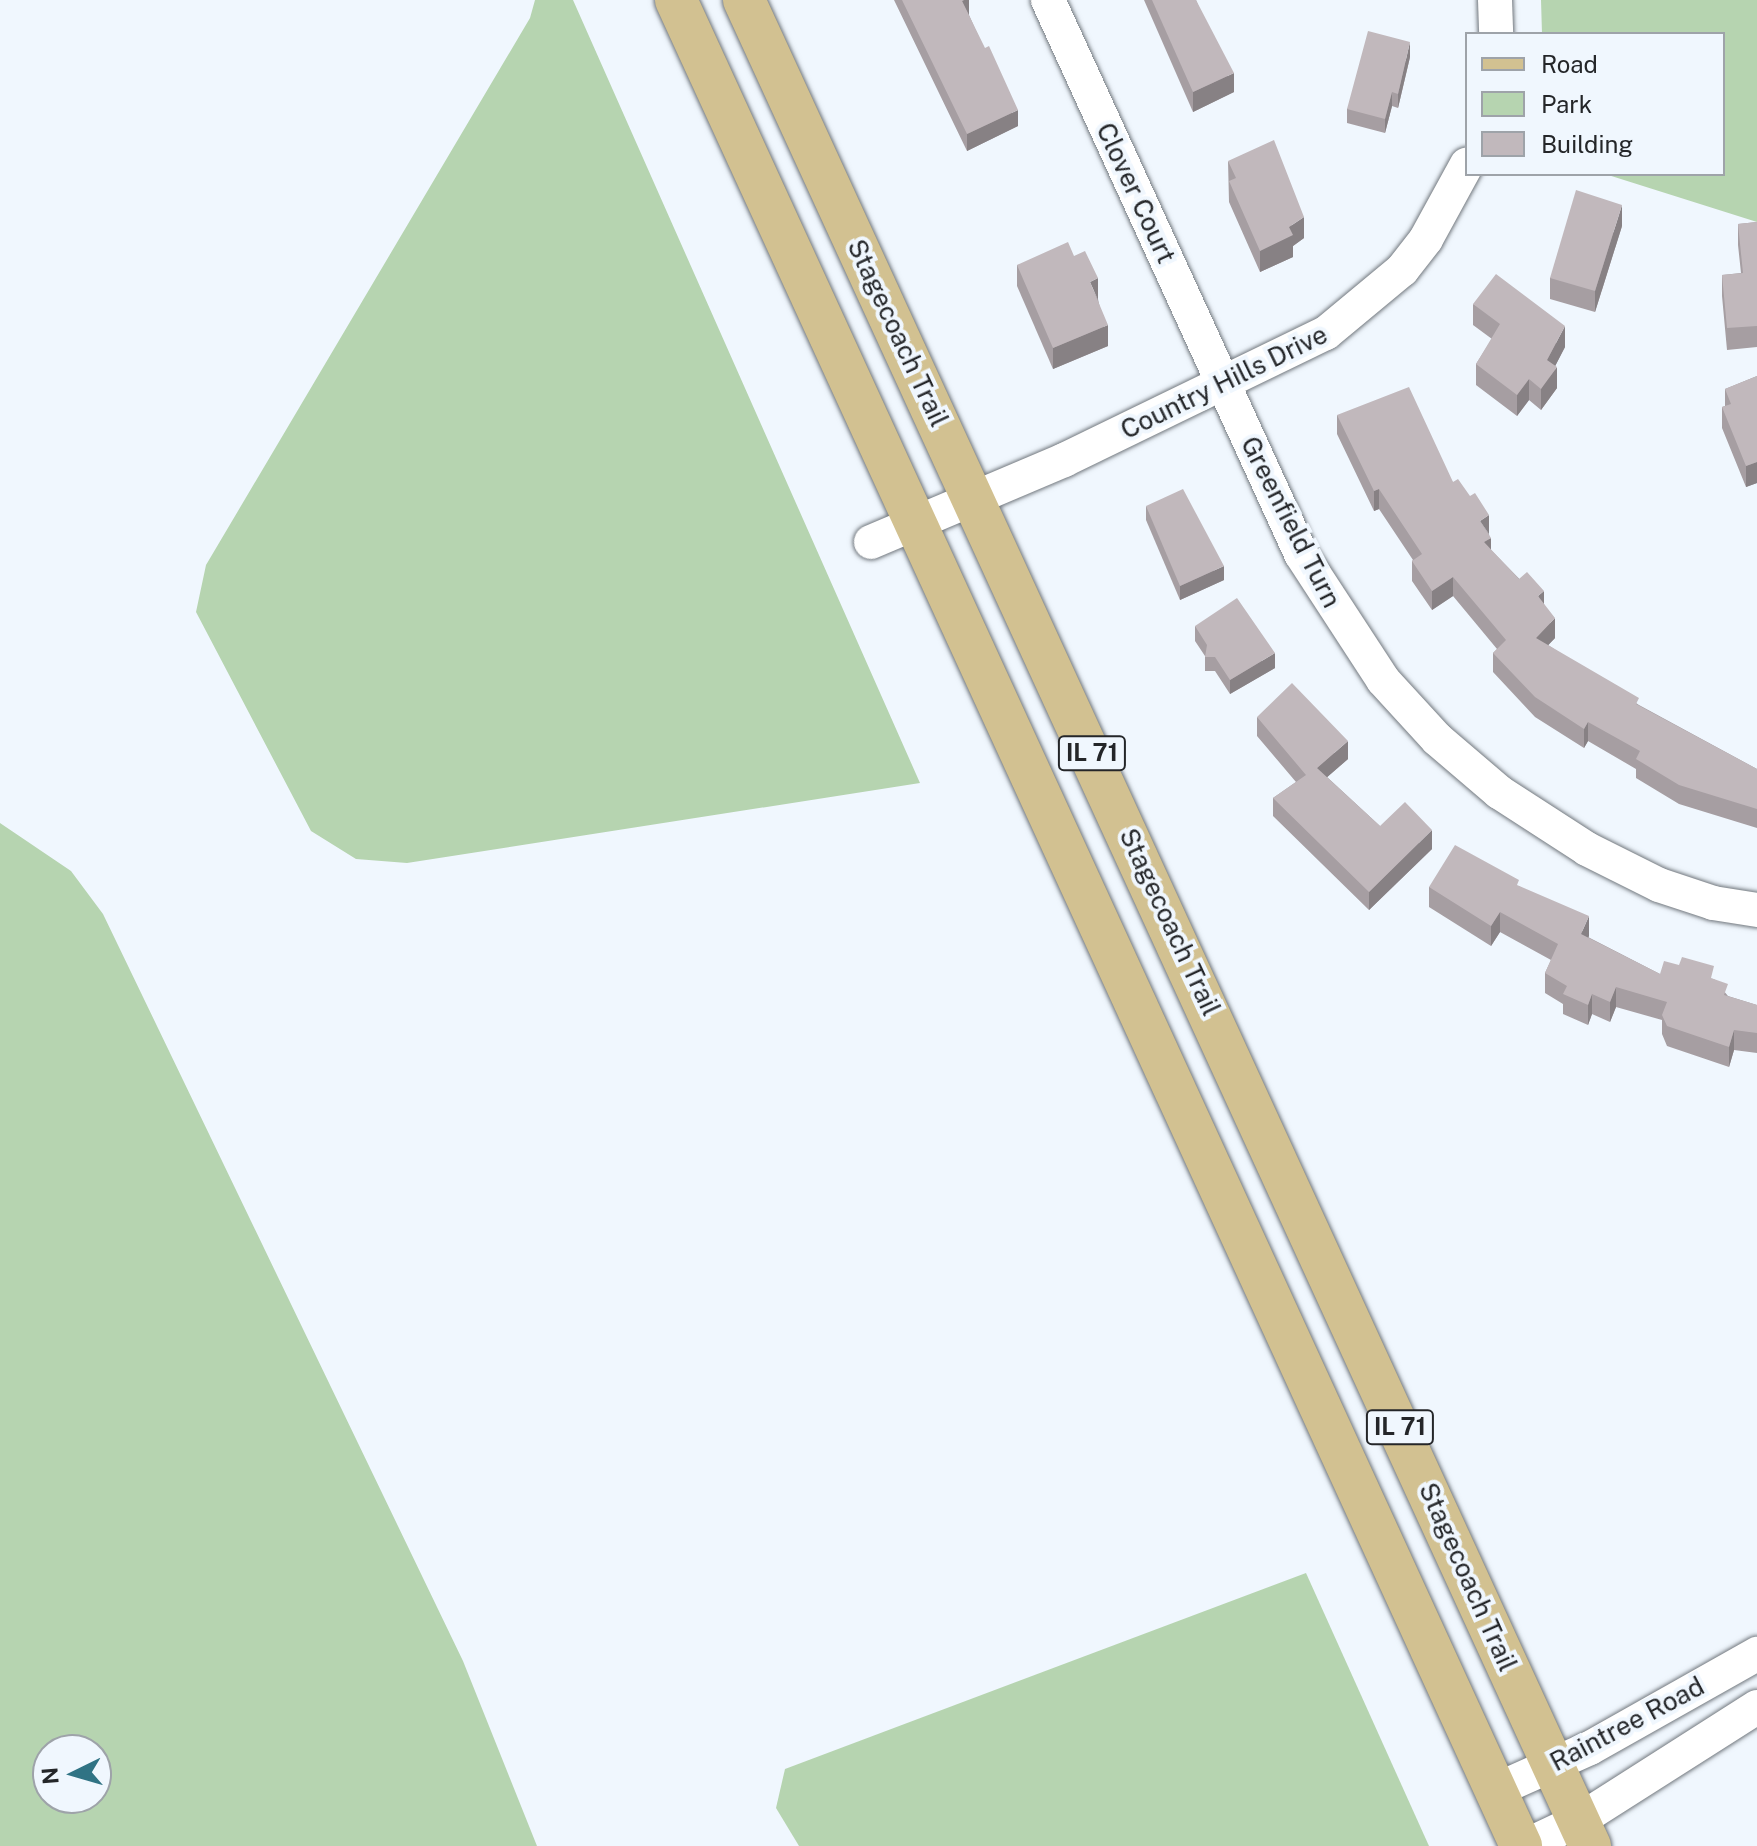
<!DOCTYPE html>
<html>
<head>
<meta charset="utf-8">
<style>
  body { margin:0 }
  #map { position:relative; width:1757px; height:1846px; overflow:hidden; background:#f0f7fe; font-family:"Public Sans",sans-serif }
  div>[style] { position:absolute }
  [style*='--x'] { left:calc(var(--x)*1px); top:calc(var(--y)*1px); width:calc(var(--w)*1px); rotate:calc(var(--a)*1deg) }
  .green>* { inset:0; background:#b6d4b0 }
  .roads { filter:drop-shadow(0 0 2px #72787e) drop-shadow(0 0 2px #72787e) }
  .minor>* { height:34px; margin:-17px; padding:0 17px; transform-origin:17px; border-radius:17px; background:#fff }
  .major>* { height:42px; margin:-21px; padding:0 21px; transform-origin:21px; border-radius:21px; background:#d2c191 }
  .wall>* { inset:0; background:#a69ea2 }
  .shaded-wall>* { inset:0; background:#878184 }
  .building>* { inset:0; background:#c1b8bc }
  span { translate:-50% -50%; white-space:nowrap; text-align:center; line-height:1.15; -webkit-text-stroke:8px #f0f7fe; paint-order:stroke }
  .shield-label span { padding:2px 6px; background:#f0f7fe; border:2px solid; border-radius:6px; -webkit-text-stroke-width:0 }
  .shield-label { font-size:24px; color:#242629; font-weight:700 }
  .street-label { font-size:26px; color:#242629 }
  .legend { position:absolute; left:1465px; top:32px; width:260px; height:144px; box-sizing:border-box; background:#f0f7fe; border:2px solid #9ea3a9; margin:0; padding:10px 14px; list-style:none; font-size:24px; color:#242629 }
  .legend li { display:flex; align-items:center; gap:16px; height:40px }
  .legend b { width:40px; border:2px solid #9ea3a9 }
  .north { position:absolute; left:32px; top:1734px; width:80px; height:80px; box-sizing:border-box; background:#f0f7fe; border:2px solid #9ea3a9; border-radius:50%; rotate:265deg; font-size:22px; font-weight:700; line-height:32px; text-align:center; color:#242629 }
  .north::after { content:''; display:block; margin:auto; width:28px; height:36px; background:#307384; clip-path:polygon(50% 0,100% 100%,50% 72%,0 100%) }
</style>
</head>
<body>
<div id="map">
  <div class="green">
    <i style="clip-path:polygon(535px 0,573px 0,920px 783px,407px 863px,356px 859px,311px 831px,196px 612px,206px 565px,530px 18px)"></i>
    <i style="clip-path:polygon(1541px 0,1757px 0,1757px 222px,1605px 174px,1723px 174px,1723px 34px,1542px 34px)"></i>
    <i style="clip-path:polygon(evenodd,0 823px,71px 871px,103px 914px,463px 1661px,537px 1846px,0 1846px,0 823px,48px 1750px,96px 1750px,96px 1798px,48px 1798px,48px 1750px)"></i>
    <i style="clip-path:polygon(1306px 1573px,1429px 1846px,799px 1846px,776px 1808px,785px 1769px)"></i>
  </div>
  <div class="roads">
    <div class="minor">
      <i style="--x:1048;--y:0;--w:609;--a:65.45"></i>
      <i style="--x:1301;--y:554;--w:150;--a:56.9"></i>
      <i style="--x:1383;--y:680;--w:80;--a:47.5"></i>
      <i style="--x:1437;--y:739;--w:82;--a:40.5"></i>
      <i style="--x:1499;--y:792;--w:105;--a:32.9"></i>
      <i style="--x:1587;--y:849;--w:80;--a:26.6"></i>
      <i style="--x:1659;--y:885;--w:57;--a:18.4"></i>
      <i style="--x:1713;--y:903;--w:45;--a:9"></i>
      <i style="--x:1495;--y:0;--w:34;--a:88"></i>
      <i style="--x:871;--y:542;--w:210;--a:-23"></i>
      <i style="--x:1064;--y:460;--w:291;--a:-25.9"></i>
      <i style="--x:1326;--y:333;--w:99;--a:-39.7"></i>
      <i style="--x:1402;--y:270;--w:39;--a:-52"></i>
      <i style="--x:1426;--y:239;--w:85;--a:-61.3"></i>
      <i style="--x:1496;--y:1790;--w:103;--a:-24.1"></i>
      <i style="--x:1590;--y:1748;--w:192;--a:-29.4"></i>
      <i style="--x:1525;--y:1846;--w:59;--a:-25.3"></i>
      <i style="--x:1578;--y:1821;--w:212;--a:-32.5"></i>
    </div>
    <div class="major">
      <i style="--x:676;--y:0;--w:2030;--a:65.4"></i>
      <i style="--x:744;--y:0;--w:2031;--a:65.38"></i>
    </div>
  </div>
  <div class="wall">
    <i style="clip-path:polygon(894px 0,969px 0,969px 15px,1018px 126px,967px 151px)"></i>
    <i style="clip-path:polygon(1144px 0,1196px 0,1234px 92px,1193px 112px)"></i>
    <i style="clip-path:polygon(1410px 57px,1398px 108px,1392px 106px,1385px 133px,1347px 123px,1347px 109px)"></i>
    <i style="clip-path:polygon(1228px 161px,1304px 238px,1293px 246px,1293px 257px,1260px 272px,1229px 202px)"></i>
    <i style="clip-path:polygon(1757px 222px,1757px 347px,1727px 350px,1722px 296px,1722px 275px,1741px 273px,1738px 245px,1738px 224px)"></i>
    <i style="clip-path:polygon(1622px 226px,1595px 312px,1550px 299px,1550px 278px)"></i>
    <i style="clip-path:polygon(1074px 256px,1098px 299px,1108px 346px,1053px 369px,1017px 286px,1017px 265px)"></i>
    <i style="clip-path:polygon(1473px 304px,1565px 347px,1555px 366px,1557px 388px,1541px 410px,1529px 400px,1517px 416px,1476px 385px,1476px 364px,1492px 339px,1473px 325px)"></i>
    <i style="clip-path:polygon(1757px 376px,1757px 483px,1746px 487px,1722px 428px,1722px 407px,1725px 406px,1725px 389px)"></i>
    <i style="clip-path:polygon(1337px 415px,1453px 482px,1489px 534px,1491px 550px,1544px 604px,1555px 638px,1548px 645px,1639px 705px,1757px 769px,1757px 828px,1679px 804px,1636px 778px,1636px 769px,1588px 741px,1584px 748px,1535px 717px,1493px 672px,1493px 653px,1497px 649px,1453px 596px,1432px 610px,1412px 581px,1412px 561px,1413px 560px,1379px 509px,1374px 511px,1337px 434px)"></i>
    <i style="clip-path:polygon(1146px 506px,1224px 580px,1180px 600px,1146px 520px)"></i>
    <i style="clip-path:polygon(1195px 626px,1275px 668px,1230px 694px,1215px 671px,1205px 671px,1205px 656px,1195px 641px)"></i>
    <i style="clip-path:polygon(1257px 717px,1348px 759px,1327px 777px,1380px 826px,1432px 849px,1369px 910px,1273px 816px,1273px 798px,1296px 782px,1257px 736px)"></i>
    <i style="clip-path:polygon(1519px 886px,1589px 936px,1588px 937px,1660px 974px,1714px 979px,1728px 996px,1757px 1005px,1757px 1053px,1734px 1050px,1729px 1067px,1667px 1046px,1662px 1034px,1662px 1020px,1616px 1007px,1610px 1022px,1592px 1014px,1588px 1025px,1563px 1014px,1563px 1004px,1545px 993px,1545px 973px,1551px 960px,1500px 932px,1491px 946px,1429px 907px,1429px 887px)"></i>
  </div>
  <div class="shaded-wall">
    <i style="clip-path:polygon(964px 0,969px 0,969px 15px,962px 1px)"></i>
    <i style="clip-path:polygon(1410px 42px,1410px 57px,1398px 108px,1398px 94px)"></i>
    <i style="clip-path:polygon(1234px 73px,1234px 92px,1193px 112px,1193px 92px)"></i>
    <i style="clip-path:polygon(1392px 92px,1392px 106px,1385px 133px,1385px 119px)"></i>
    <i style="clip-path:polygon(1018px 110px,1018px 126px,967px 151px,967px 134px)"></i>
    <i style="clip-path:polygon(1622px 205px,1622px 226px,1595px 312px,1595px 291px)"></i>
    <i style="clip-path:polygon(1304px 217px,1304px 238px,1293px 246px,1293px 257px,1260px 272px,1260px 251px,1289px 227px)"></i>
    <i style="clip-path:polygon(1098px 278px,1098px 300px,1090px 282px)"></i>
    <i style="clip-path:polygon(1108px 325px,1108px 346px,1053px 369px,1053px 348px)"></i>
    <i style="clip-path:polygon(1565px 326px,1565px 347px,1549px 378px,1557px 367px,1557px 388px,1541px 410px,1541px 389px,1547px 360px)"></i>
    <i style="clip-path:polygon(1529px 379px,1529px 400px,1517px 416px,1517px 395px)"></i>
    <i style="clip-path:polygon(1757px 462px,1757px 483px,1746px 487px,1746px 466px)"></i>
    <i style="clip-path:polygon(1379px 489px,1379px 509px,1374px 511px,1374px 491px)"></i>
    <i style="clip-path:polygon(1489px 515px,1489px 534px,1480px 521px)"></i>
    <i style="clip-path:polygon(1491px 538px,1491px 557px,1484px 542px)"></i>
    <i style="clip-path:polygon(1224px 566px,1224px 580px,1180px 600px,1180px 586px)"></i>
    <i style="clip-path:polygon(1453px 577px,1453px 596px,1432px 610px,1432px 591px)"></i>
    <i style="clip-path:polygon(1544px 591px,1544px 611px,1538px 596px)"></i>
    <i style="clip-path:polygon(1555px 618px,1555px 638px,1536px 658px,1536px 638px)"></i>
    <i style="clip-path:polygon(1275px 653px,1275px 668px,1230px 694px,1230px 680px)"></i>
    <i style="clip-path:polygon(1588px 722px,1588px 741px,1584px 748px,1584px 729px)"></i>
    <i style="clip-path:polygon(1348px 741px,1348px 759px,1317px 786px,1317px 768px)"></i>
    <i style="clip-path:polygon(1432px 830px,1432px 849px,1369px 910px,1369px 892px)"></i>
    <i style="clip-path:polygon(1500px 912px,1500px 932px,1491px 946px,1491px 926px)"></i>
    <i style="clip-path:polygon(1589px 916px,1589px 936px,1581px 954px,1581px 934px)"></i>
    <i style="clip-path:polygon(1616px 987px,1616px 1007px,1610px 1022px,1610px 1002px)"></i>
    <i style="clip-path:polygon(1592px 994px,1592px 1014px,1588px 1025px,1588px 1005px)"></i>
    <i style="clip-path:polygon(1734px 1030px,1734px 1050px,1729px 1067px,1729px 1047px)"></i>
  </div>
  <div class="building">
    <i style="clip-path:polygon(902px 0,964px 0,962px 1px,985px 48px,989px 46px,1018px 110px,967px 134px)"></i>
    <i style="clip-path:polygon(1152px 0,1196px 0,1234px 73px,1193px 92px)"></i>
    <i style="clip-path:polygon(1368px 31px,1410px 42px,1398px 94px,1392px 92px,1385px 119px,1347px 109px)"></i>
    <i style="clip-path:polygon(1274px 140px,1304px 217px,1289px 227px,1293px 235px,1260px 251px,1229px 181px,1236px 178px,1228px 161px)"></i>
    <i style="clip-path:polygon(1576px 190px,1622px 205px,1595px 291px,1550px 278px)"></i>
    <i style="clip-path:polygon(1757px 222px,1757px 326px,1727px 328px,1722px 275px,1743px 273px,1738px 224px)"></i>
    <i style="clip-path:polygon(1068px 242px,1074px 256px,1085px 251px,1098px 278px,1090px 282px,1108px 325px,1053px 348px,1017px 265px)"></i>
    <i style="clip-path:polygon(1496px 274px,1565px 326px,1547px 360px,1557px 367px,1541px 389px,1529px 379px,1517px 395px,1476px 364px,1500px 324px,1473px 304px)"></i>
    <i style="clip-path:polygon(1757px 376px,1757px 462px,1746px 466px,1722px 407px,1731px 404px,1725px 389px)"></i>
    <i style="clip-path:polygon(1409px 387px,1453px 482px,1458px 479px,1470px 496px,1475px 493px,1489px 515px,1480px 521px,1491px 538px,1484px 542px,1519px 579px,1527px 572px,1544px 591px,1538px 596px,1555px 618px,1536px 638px,1639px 698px,1636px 704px,1757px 769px,1757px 809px,1679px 785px,1636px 759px,1640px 751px,1588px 722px,1584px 729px,1535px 697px,1493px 653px,1506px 640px,1453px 577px,1432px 591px,1412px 561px,1422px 554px,1379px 489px,1374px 491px,1337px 415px)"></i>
    <i style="clip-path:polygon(1183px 489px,1224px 566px,1180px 586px,1146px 506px)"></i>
    <i style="clip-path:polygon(1237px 598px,1275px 653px,1230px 680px,1215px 657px,1205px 657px,1207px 645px,1195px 626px)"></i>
    <i style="clip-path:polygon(1292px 683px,1348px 741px,1317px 768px,1380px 826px,1405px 802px,1432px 830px,1369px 892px,1273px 798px,1306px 775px,1257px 717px)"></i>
    <i style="clip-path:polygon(1455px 845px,1519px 880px,1517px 885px,1589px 916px,1581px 934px,1660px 974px,1664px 961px,1679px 965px,1682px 957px,1714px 966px,1711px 978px,1728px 984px,1724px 995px,1757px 1005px,1757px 1033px,1734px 1030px,1729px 1047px,1667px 1026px,1662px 1015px,1667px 1002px,1616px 987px,1610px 1002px,1592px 994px,1588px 1005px,1563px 994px,1567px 986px,1545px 973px,1558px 944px,1500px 912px,1491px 926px,1429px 887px)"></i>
  </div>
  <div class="shield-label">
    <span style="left:1092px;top:753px">IL 71</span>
    <span style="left:1400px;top:1427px">IL 71</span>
  </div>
  <div class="street-label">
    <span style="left:1136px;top:193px;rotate:65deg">Clover Court</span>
    <span style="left:898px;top:333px;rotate:65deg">Stagecoach Trail</span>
    <span style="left:1224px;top:382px;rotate:-26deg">Country Hills Drive</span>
    <span style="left:1291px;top:522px;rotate:63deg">Greenfield Turn</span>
    <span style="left:1170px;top:922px;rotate:65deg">Stagecoach Trail</span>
    <span style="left:1468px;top:1577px;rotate:66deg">Stagecoach Trail</span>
    <span style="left:1627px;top:1724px;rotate:-28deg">Raintree Road</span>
  </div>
  <ul class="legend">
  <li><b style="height:10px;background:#d2c191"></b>Road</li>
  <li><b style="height:22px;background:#b6d4b0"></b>Park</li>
  <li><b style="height:22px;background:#c1b8bc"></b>Building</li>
  </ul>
  <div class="north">N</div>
</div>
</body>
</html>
